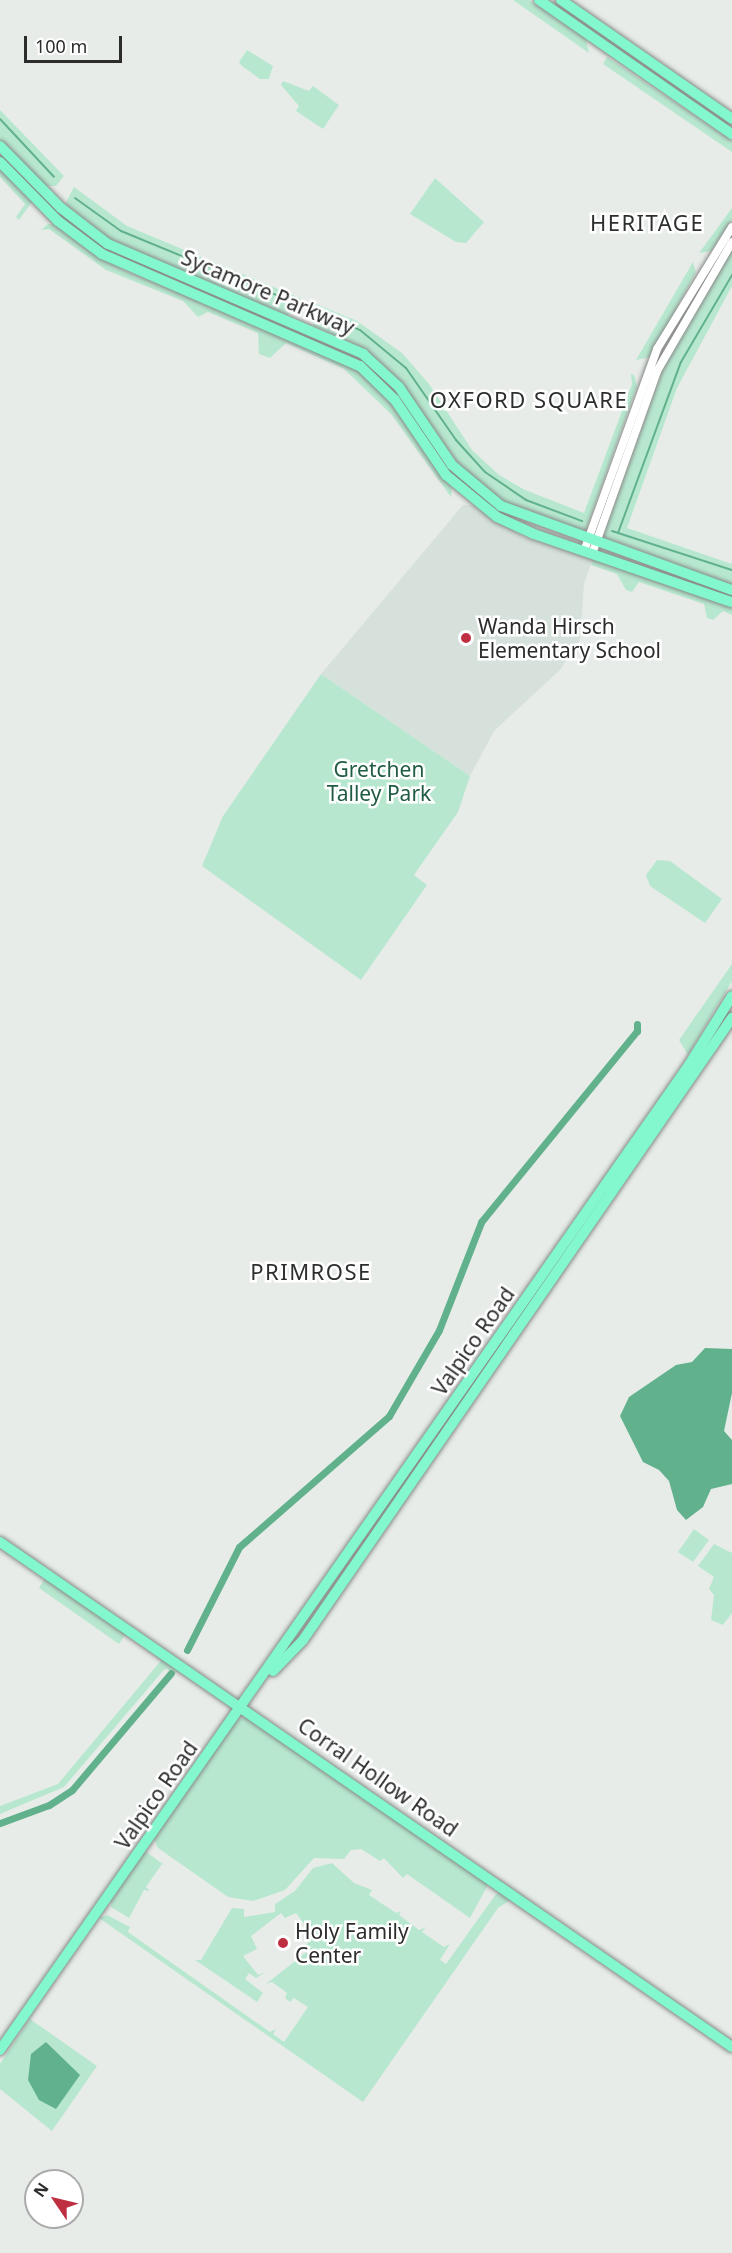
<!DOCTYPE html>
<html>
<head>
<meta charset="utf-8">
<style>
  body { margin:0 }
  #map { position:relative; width:732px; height:2253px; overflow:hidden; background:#e8ece9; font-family:"Noto Sans",sans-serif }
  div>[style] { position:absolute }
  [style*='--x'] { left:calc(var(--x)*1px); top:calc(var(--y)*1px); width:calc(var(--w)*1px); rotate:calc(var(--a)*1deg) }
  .built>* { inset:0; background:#d6e1db }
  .green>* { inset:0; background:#b7e8cf }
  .water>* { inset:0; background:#61b18c }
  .stream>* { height:2px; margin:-1px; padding:0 1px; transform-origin:1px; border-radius:1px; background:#61b18c }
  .canal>* { height:7px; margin:-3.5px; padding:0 3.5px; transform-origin:3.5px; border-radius:3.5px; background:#61b18c }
  .roads { filter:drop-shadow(0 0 2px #868a88) drop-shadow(0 0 2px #868a88) }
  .minor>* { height:8px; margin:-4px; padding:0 4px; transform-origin:4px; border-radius:4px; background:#fff }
  .major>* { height:10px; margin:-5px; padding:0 5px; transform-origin:5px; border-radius:5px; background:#83f7cd }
  .dots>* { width:16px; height:16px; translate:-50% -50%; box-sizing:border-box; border:3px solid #fff; border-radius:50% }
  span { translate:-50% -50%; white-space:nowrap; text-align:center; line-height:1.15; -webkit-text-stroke:5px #fff; paint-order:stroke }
  .street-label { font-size:21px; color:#2b2c2b }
  .poi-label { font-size:21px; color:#2b2c2b }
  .left { translate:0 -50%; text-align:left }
  .park-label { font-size:21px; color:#1f5c43 }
  .neighbourhood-label { font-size:22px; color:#2c2f2d; letter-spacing:1.5px }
  .north { position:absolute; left:24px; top:2169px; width:60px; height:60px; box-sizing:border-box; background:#fff; border:2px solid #aaabaa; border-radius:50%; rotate:305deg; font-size:16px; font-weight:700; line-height:24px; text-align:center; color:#2b2c2b }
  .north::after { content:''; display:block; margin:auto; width:21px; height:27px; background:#bf2f42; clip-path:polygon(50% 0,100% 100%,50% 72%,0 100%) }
  .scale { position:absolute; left:24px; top:36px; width:98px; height:27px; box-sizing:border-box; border:3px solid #2b2c2b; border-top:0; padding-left:8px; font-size:18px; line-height:21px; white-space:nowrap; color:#2b2c2b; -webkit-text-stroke:4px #fff; paint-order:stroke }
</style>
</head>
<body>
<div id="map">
  <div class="built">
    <i style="clip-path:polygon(463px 505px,472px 505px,525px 538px,593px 558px,584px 584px,580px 640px,560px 670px,494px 731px,470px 776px,321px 674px)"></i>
  </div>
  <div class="green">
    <i style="clip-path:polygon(513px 0,529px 0,586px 39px,589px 53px)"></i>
    <i style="clip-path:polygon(247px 50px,273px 66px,269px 79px,260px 79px,242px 66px,239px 62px)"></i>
    <i style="clip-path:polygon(607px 57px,732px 141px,732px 152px,603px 64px)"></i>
    <i style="clip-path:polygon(283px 81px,309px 91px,313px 86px,339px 105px,323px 129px,296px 111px,299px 106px,281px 85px)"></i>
    <i style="clip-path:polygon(0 110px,64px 176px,56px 186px,44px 186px,0 140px)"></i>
    <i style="clip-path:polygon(0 168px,32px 202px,19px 220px,16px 217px,25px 204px,0 177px)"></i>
    <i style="clip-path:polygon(435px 178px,484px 222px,466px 243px,456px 242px,410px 214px)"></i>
    <i style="clip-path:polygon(74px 187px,127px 226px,302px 299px,298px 310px,287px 315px,114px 243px,65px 204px)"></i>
    <i style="clip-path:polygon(732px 208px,732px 220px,711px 251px,699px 253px)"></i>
    <i style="clip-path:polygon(48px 224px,56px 224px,125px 271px,325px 351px,365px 375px,398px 411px,452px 486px,451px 497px,391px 414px,344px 369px,286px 343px,270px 358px,259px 354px,258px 333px,208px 312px,198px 317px,183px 301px,106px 270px,49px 229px,41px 230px)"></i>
    <i style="clip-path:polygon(732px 250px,732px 286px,677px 388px,627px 528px,732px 564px,732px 586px,603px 537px,663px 369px)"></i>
    <i style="clip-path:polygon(693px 262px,696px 272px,650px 357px,636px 360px)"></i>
    <i style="clip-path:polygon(316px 304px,357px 321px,402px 353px,429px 384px,472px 450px,499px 475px,525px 490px,584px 513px,632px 384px,631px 374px,634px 375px,637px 386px,586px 530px,581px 532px,499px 500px,464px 471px,386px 367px,355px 344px,314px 326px,310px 318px)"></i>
    <i style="clip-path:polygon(593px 558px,732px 606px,732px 615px,723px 611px,713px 620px,707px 618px,704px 604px,639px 582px,632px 592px,626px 590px,617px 574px,591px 565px)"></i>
    <i style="clip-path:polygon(321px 674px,470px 776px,458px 812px,414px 875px,427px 885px,361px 980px,202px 866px,223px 816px)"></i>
    <i style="clip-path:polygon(657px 860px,670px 861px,722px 899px,705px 923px,650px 886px,646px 875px)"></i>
    <i style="clip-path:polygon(732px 964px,732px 981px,688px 1055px,679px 1040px)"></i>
    <i style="clip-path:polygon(694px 1529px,709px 1540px,693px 1562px,678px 1552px)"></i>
    <i style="clip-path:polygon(714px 1544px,732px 1553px,732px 1613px,723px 1625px,711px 1620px,714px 1595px,709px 1589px,714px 1577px,698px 1566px)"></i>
    <i style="clip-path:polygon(46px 1576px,127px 1632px,119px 1644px,39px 1588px)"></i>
    <i style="clip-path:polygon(164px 1657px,180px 1668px,174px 1675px,166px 1668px,162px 1672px,64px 1787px,0 1814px,0 1806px,58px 1784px)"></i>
    <i style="clip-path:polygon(245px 1716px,489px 1883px,470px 1918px,407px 1874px,403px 1878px,384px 1858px,380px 1861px,361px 1849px,351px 1850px,344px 1859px,314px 1858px,285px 1890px,253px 1901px,228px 1897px,158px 1848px,154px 1839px,235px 1722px)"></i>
    <i style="clip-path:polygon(145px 1851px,167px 1867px,162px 1864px,146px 1887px,150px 1891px,144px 1890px,129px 1918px,111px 1907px,111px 1901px)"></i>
    <i style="clip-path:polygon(332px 1863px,354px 1883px,372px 1890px,369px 1895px,396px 1913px,401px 1911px,399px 1915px,419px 1930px,426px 1927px,422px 1932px,444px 1947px,450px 1944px,440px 1960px,446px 1964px,496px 1894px,502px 1892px,512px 1899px,498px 1908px,363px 2102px,99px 1918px,107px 1915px,130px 1927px,128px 1932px,270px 2032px,276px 2029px,273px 2034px,284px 2042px,308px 2007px,294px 1998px,290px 2002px,285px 1998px,287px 1993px,272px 1982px,266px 1984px,309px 1950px,306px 1945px,313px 1936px,296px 1913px,285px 1918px,281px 1913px,251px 1936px,257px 1949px,243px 1956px,258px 1975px,266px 1972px,256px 1978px,249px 1973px,245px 1979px,263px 1993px,257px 2002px,195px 1960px,201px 1960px,232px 1908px,244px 1909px,244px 1917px,275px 1912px,275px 1904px,295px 1891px,313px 1868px)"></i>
    <i style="clip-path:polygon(30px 2019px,97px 2066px,52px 2131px,0 2089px,0 2064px)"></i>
  </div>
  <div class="water">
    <i style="clip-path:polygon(705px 1348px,732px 1349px,732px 1393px,724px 1431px,732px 1440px,732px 1484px,711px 1489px,703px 1507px,686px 1520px,677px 1510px,669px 1481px,659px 1470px,643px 1462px,620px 1416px,629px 1397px,676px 1365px,692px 1362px)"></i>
    <i style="clip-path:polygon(46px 2042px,80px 2075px,56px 2109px,39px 2100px,28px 2080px,31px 2054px)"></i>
  </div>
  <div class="stream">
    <i style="--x:0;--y:119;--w:79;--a:47"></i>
    <i style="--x:75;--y:198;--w:57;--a:35.7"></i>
    <i style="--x:121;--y:231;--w:186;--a:22.4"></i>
    <i style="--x:320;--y:313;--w:43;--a:23"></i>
    <i style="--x:360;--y:330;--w:60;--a:39.6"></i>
    <i style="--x:406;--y:368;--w:88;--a:55.2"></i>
    <i style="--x:456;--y:440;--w:43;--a:47.8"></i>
    <i style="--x:485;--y:472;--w:50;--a:34.3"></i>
    <i style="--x:526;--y:500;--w:60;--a:20.6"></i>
    <i style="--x:612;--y:531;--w:126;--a:18"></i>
    <i style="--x:618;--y:533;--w:182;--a:-69.8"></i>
    <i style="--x:681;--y:362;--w:101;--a:-59.6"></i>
  </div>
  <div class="canal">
    <i style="--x:187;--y:1650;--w:115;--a:-63.2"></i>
    <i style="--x:239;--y:1547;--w:199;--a:-41.1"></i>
    <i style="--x:389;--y:1416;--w:99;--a:-59.8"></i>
    <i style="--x:439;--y:1330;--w:116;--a:-68.7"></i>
    <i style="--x:481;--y:1222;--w:247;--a:-50.8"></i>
    <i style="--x:637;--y:1031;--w:7;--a:-90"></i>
    <i style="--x:0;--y:1823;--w:52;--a:-20.2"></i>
    <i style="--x:49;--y:1805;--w:27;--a:-33"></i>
    <i style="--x:72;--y:1790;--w:153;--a:-49.8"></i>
  </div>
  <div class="roads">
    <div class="minor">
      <i style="--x:584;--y:551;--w:215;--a:-70.1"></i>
      <i style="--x:657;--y:349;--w:143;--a:-58.4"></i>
      <i style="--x:592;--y:554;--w:194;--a:-70.4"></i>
      <i style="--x:657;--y:371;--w:149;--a:-59.8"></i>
    </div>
    <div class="major">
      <i style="--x:539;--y:0;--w:235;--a:34.8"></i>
      <i style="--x:561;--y:0;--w:208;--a:34.8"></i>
      <i style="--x:0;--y:146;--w:87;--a:45.5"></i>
      <i style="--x:61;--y:208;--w:59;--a:37.5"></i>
      <i style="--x:108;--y:244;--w:278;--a:23.3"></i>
      <i style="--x:363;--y:354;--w:49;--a:42.5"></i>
      <i style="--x:399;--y:387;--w:94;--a:55.8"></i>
      <i style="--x:452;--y:465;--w:64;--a:39.9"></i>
      <i style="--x:501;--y:506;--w:246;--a:20"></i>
      <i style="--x:0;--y:162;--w:83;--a:45.5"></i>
      <i style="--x:58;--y:221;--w:55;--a:36.9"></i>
      <i style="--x:102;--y:254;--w:281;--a:23.5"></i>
      <i style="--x:360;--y:366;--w:49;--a:44.2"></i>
      <i style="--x:395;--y:400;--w:91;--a:55.8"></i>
      <i style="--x:446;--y:475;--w:66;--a:39.5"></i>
      <i style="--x:497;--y:517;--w:41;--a:24.7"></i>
      <i style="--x:534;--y:534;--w:209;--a:19"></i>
      <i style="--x:0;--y:1542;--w:889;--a:34.6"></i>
      <i style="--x:273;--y:1671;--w:43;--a:-45.9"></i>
      <i style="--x:303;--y:1640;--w:756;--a:-55.41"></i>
      <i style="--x:0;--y:2050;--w:1202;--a:-55.03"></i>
      <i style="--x:689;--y:1065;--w:81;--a:-58.1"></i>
    </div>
  </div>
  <div class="dots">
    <i style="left:466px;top:638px;background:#bf2f42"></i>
    <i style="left:283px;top:1943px;background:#bf2f42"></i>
  </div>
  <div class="street-label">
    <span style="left:268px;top:292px;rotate:23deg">Sycamore Parkway</span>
    <span style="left:473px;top:1341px;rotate:-55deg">Valpico Road</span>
    <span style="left:378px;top:1777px;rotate:35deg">Corral Hollow Road</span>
    <span style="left:156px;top:1795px;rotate:-55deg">Valpico Road</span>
  </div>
  <div class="poi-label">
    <span class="left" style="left:478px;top:638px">Wanda Hirsch<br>Elementary School</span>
    <span class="left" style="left:295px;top:1943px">Holy Family<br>Center</span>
  </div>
  <div class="park-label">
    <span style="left:379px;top:781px">Gretchen<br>Talley Park</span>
  </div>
  <div class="neighbourhood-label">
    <span style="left:647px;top:223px">HERITAGE</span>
    <span style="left:529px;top:400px">OXFORD SQUARE</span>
    <span style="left:311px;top:1272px">PRIMROSE</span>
  </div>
  <div class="north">N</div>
  <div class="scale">100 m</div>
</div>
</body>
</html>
